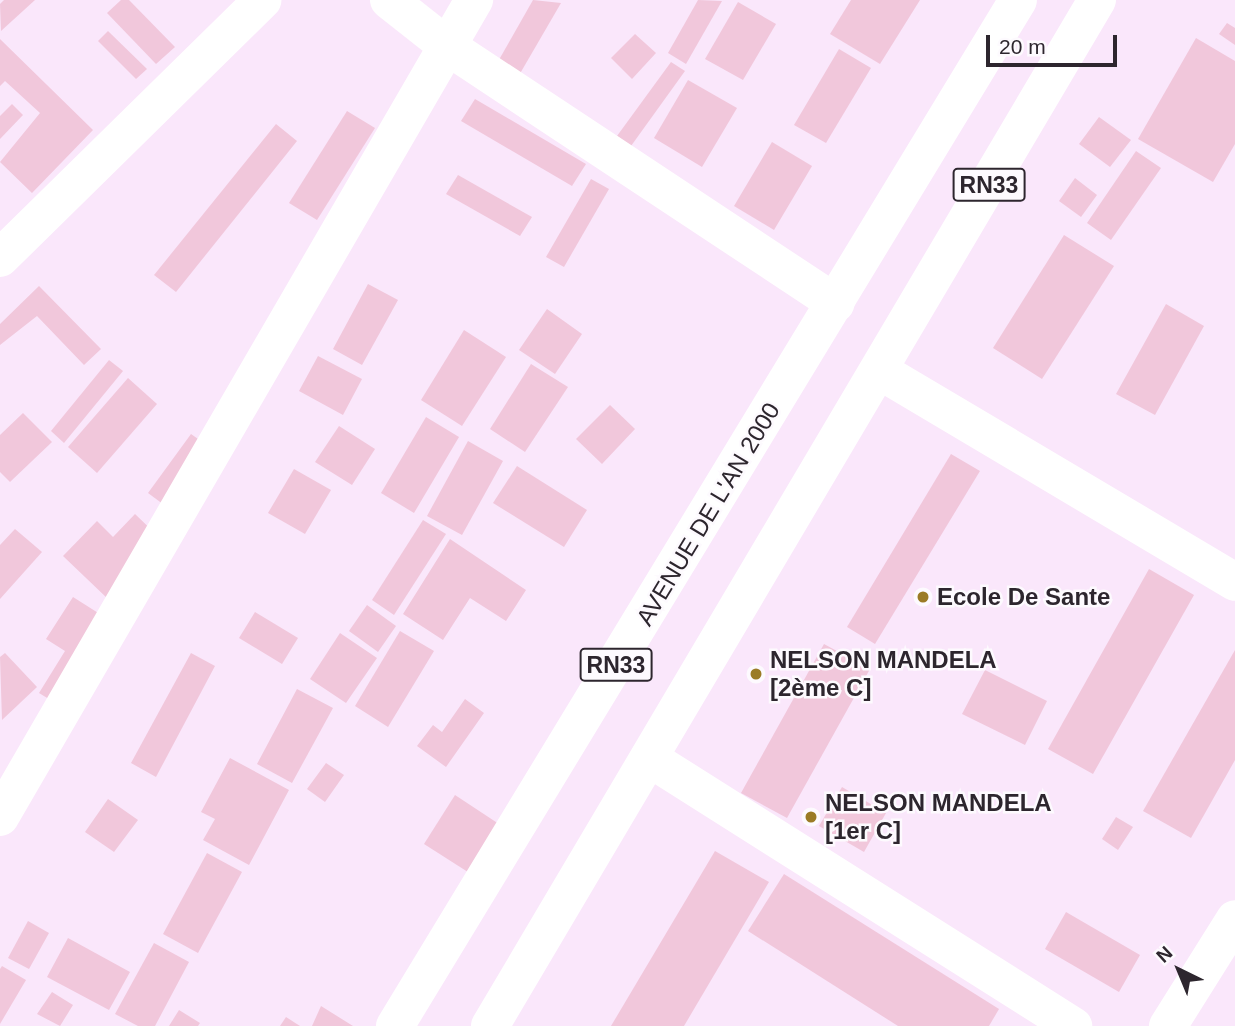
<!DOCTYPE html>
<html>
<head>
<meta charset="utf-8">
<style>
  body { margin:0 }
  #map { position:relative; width:1235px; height:1026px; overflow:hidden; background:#fae7fb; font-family:Helvetica,sans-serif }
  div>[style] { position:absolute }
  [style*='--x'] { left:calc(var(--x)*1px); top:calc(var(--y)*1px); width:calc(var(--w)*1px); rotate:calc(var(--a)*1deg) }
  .building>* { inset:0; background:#f1c7db }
  .minor>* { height:38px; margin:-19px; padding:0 19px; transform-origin:19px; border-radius:19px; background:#fff }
  .major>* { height:38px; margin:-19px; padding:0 19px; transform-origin:19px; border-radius:19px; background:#fff }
  .dots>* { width:19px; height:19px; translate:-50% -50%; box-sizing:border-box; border:4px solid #fdfafe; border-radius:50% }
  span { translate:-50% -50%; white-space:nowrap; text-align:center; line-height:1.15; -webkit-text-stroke:5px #fdfafe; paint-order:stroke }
  .shield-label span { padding:2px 5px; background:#fdfafe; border:2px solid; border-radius:5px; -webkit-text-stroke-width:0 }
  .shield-label { font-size:23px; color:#2d262e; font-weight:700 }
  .street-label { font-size:24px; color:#2d262e }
  .poi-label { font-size:24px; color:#2d262e; font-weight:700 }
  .left { translate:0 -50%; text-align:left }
  .north { position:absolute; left:1144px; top:935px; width:70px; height:70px; -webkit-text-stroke:5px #fdfafe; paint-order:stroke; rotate:317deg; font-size:19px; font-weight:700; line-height:28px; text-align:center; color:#2d262e }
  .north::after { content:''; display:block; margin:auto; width:24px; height:32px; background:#2d262e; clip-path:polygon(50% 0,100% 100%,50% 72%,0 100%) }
  .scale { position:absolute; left:986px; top:35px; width:131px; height:32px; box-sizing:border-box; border:4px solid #2d262e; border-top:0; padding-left:9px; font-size:21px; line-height:24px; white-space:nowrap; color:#2d262e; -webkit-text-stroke:5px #fdfafe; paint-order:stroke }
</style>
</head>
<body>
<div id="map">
  <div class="building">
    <i style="clip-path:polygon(4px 0,35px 0,1px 31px,0 4px)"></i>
    <i style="clip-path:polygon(121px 0,129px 0,175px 47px,156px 64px,107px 13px)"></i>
    <i style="clip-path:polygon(533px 0,561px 3px,518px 77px,496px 65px)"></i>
    <i style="clip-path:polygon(698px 0,722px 1px,686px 64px,668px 53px)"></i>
    <i style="clip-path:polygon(851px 0,920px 0,880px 64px,830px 34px)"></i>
    <i style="clip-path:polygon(738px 2px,776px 24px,743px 80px,705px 59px)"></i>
    <i style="clip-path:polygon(1227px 23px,1235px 28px,1235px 45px,1219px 34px)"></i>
    <i style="clip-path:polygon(108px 31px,147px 69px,136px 79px,98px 41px)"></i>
    <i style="clip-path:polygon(635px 34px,656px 53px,632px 79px,611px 58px)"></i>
    <i style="clip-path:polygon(1196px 38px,1235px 61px,1235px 144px,1213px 182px,1138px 139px)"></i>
    <i style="clip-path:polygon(0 39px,93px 130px,32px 193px,0 162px,40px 113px,5px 81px,0 86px)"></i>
    <i style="clip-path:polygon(839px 49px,871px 68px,826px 143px,794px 125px)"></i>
    <i style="clip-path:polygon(671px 62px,685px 71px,631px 146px,617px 136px)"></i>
    <i style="clip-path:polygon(688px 80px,737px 108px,702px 167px,654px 138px)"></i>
    <i style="clip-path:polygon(475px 99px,586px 164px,572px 186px,461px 121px)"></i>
    <i style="clip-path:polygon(12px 104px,23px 115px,0 139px,0 116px)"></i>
    <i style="clip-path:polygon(347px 111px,375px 128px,317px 220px,289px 203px)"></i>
    <i style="clip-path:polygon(1099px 117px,1131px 140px,1110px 167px,1079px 144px)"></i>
    <i style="clip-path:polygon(276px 124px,297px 141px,176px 292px,154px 275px)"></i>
    <i style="clip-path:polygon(772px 142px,812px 166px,774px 230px,734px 206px)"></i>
    <i style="clip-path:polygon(1136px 151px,1161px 168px,1111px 240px,1087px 223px)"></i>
    <i style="clip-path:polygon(458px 175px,532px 217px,520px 236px,446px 194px)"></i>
    <i style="clip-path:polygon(1075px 178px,1097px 195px,1081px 217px,1059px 201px)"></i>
    <i style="clip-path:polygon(591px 179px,609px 189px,564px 267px,546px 257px)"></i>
    <i style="clip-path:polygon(1064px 235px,1114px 266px,1042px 379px,993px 348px)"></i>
    <i style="clip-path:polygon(368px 284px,398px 300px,362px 365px,333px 349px)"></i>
    <i style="clip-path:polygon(39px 286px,101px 349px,84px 365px,37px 316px,0 345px,0 324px)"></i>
    <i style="clip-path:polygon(1166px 304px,1204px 326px,1155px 415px,1116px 394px)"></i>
    <i style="clip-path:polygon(547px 309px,582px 334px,555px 374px,519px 350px)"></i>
    <i style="clip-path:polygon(464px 330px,506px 357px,462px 426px,421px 400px)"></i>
    <i style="clip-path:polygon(318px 356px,362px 379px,343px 415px,299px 391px)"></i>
    <i style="clip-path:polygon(109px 360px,123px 371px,64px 443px,51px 431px)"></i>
    <i style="clip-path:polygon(531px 364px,568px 387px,525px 452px,490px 429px)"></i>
    <i style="clip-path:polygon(128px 378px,157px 404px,97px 473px,68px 447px)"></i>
    <i style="clip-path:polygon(610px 405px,635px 429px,602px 464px,576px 439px)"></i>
    <i style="clip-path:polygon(23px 413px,52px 442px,10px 482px,0 472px,0 435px)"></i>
    <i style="clip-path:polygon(426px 417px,459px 437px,414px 513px,381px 493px)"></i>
    <i style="clip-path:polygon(339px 426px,375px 449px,352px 485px,315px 462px)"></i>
    <i style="clip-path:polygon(191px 434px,218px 453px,175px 513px,148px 493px)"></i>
    <i style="clip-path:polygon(468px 441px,503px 461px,462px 535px,427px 516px)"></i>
    <i style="clip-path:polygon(951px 454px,980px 471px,875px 644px,847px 627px)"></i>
    <i style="clip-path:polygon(517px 466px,587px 510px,564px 547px,493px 503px)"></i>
    <i style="clip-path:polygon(294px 469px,331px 490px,305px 534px,268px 513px)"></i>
    <i style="clip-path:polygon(135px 514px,163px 541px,108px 599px,63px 556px,97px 521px,113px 537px)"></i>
    <i style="clip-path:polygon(423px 520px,446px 534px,394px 615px,372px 600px)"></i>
    <i style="clip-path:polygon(15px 529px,42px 552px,0 599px,0 545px)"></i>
    <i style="clip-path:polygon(450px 539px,526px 590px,506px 621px,470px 598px,443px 640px,403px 614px)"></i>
    <i style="clip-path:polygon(1149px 569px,1194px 595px,1093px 774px,1048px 749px)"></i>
    <i style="clip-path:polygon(73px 597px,114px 623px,62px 707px,39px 693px,65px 651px,46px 639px)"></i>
    <i style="clip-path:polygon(367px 605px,396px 626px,378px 652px,349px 631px)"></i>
    <i style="clip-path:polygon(255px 612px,298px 638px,282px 664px,239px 638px)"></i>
    <i style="clip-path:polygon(400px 631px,434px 651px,388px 727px,355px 706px)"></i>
    <i style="clip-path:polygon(340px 633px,377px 658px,346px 703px,310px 679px)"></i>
    <i style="clip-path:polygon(824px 644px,870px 669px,787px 818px,741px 793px)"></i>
    <i style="clip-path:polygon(1235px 650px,1235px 760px,1191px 838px,1143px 811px)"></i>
    <i style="clip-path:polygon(5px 653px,37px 687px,2px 720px,0 657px)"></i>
    <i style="clip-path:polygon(191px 653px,215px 666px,156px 777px,131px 763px)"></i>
    <i style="clip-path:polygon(985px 670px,1047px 701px,1025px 745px,962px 714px)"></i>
    <i style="clip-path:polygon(297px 689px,333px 708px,292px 783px,257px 764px)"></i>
    <i style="clip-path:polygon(465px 699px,484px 713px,446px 767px,417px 746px,433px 725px,442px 732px)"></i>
    <i style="clip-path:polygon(230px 758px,289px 790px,249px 865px,203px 840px,215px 819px,201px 812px)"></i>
    <i style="clip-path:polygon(326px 763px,344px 775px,325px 802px,307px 789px)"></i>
    <i style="clip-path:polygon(842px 787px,886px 813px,864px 852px,819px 826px)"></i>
    <i style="clip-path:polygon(455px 795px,502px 826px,471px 874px,424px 844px)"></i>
    <i style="clip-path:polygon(108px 799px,138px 820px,114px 852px,85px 832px)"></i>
    <i style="clip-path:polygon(1116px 817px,1133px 827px,1118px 850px,1102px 839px)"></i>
    <i style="clip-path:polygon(715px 851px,769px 882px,684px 1026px,611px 1026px)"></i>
    <i style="clip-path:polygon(207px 853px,242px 872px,198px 953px,163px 934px)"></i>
    <i style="clip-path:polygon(784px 874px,999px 1009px,989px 1026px,898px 1026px,748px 931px)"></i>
    <i style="clip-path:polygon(1066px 912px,1140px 955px,1119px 992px,1045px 949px)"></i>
    <i style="clip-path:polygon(28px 921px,49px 933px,29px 969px,8px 958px)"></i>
    <i style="clip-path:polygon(68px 938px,130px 972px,109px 1010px,47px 977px)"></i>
    <i style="clip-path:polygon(154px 943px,189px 962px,155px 1026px,138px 1026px,115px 1014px)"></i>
    <i style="clip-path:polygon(2px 966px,26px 980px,0 1024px,0 969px)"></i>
    <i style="clip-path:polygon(52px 992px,73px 1005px,60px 1026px,37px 1014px)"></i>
    <i style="clip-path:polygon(321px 1006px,353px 1026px,312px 1026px)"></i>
    <i style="clip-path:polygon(179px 1010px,200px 1023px,198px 1026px,169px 1026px)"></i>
    <i style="clip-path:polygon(286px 1017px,300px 1026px,280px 1026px)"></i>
  </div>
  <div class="minor">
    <i style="--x:389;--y:0;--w:74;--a:38.4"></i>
    <i style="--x:447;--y:46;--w:466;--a:33.5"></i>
    <i style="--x:0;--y:258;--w:368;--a:-44.5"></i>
    <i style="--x:880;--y:371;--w:413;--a:30.7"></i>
    <i style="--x:649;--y:758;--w:502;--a:32.3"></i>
    <i style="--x:0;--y:817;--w:945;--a:-59.88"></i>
    <i style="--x:1168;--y:1026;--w:126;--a:-57.9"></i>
  </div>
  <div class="major">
    <i style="--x:395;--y:1026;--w:1200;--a:-58.73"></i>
    <i style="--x:490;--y:1026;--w:1192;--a:-59.39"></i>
  </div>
  <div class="dots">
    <i style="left:923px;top:597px;background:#9b7b25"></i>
    <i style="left:756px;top:674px;background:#9b7b25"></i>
    <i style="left:811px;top:817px;background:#9b7b25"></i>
  </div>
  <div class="shield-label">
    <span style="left:989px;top:185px">RN33</span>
    <span style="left:616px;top:665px">RN33</span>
  </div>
  <div class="street-label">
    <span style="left:708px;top:514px;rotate:-59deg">AVENUE DE L'AN 2000</span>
  </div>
  <div class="poi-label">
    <span class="left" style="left:937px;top:597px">Ecole De Sante</span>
    <span class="left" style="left:770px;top:674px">NELSON MANDELA<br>[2ème C]</span>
    <span class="left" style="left:825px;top:817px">NELSON MANDELA<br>[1er C]</span>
  </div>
  <div class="north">N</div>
  <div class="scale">20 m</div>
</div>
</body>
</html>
